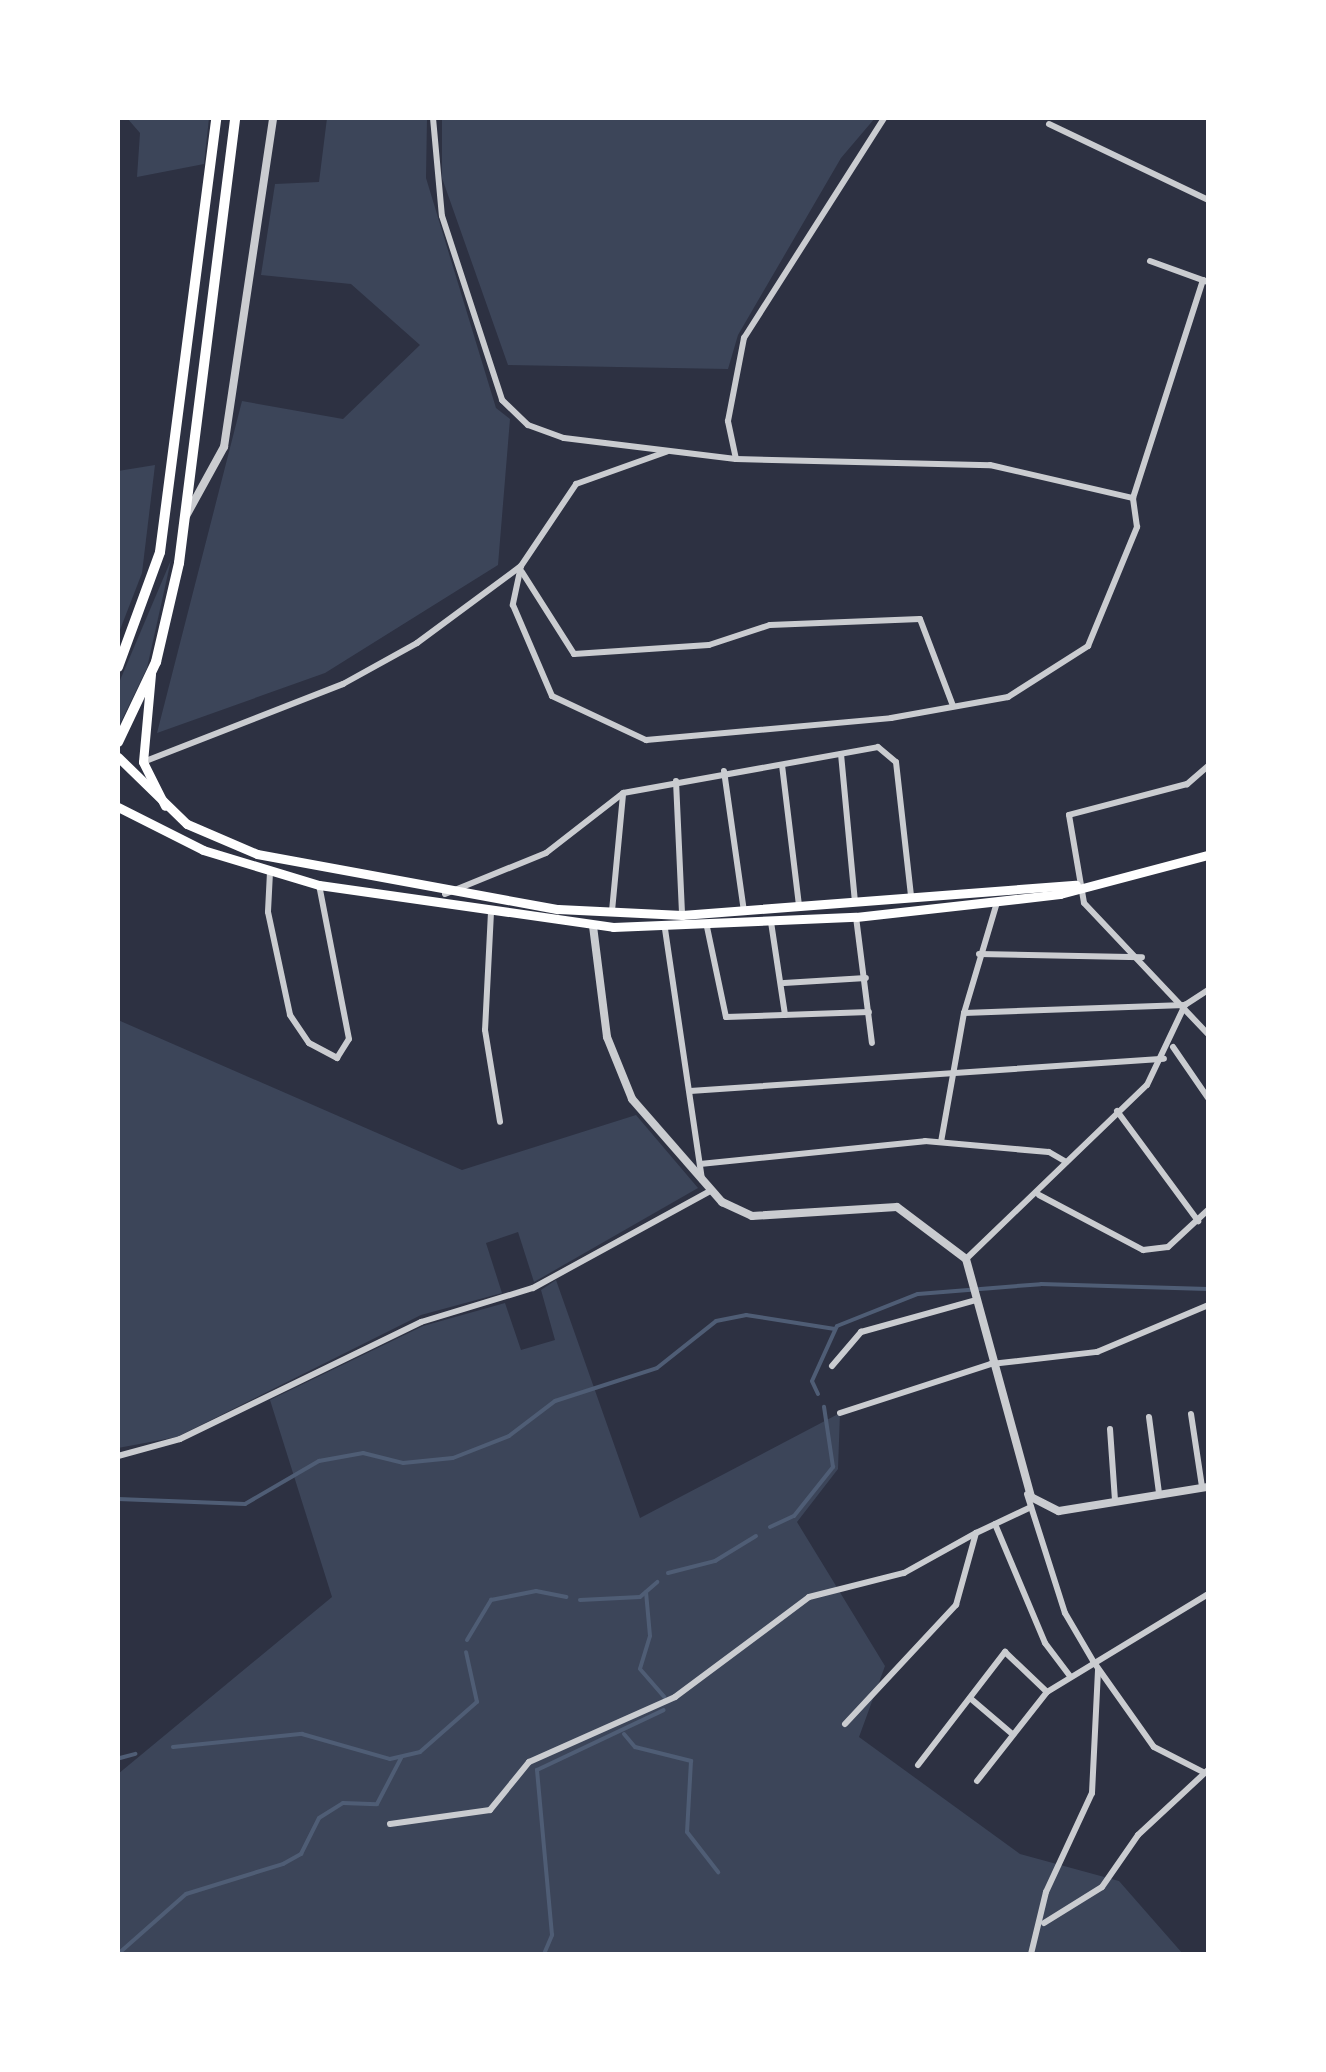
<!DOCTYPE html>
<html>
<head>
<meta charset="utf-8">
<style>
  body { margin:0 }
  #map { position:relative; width:1326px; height:2072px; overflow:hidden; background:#2d3142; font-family:"DejaVu Sans",sans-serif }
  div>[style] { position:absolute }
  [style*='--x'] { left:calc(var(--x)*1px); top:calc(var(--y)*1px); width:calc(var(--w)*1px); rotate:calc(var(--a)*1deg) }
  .green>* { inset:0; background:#3c4559 }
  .stream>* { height:4px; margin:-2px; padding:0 2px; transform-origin:2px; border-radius:2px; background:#4f5d75 }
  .minor>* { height:6px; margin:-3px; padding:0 3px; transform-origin:3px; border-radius:3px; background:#caccd0 }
  .tertiary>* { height:8px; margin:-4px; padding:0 4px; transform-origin:4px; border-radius:4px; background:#caccd0 }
  .secondary>* { height:9px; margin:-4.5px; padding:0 4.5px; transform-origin:4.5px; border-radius:4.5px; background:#fff }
  .trunk>* { height:10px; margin:-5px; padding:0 5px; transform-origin:5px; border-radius:5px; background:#fff }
  span { translate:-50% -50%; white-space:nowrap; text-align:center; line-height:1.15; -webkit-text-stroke:10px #fff; paint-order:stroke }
  .frame { position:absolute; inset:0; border:120px solid #fff; pointer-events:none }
</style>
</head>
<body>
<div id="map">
  <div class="green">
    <i style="clip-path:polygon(127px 118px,209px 118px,204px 164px,137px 177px,140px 133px)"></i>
    <i style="clip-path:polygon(327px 118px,427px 118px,426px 178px,496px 408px,510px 419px,498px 565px,325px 673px,157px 733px,242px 401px,343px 419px,420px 345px,351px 284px,261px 275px,275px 184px,319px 182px)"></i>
    <i style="clip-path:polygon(442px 118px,875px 118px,841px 158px,738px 335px,728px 369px,508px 365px,442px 178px)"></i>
    <i style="clip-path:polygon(155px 465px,142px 573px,118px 635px,118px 471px)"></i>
    <i style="clip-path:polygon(171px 560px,147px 668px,118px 728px,118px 685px)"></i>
    <i style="clip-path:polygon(118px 1020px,462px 1170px,636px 1115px,698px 1188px,534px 1282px,518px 1232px,486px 1243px,502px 1293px,421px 1315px,177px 1437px,118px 1448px)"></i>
    <i style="clip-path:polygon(556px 1280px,640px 1518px,840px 1413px,838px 1469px,797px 1522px,885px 1666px,859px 1737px,1020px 1854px,1119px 1881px,1183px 1954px,118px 1954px,118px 1774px,332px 1597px,270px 1400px,423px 1326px,505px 1303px,521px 1350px,555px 1340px,541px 1290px)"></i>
  </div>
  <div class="stream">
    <i style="--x:818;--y:1394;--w:14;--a:-115"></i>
    <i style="--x:812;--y:1381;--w:60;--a:-65.6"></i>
    <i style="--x:837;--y:1326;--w:87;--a:-21.6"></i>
    <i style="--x:918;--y:1294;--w:123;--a:-4.6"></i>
    <i style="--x:1041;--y:1284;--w:167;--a:1.7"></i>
    <i style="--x:118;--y:1499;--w:127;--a:2.3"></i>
    <i style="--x:245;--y:1504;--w:86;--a:-30.2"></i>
    <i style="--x:319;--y:1461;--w:45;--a:-10.3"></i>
    <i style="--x:363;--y:1453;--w:41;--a:14"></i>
    <i style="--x:403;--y:1463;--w:50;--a:-5.7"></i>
    <i style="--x:453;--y:1458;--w:60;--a:-21.4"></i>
    <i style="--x:509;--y:1436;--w:58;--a:-37.3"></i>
    <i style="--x:555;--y:1401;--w:107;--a:-17.9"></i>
    <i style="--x:657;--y:1368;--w:75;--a:-38.5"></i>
    <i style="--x:716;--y:1321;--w:31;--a:-11"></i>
    <i style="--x:746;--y:1315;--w:90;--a:8.9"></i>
    <i style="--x:770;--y:1527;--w:26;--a:-25"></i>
    <i style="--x:794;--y:1516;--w:63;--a:-51.5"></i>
    <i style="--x:833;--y:1467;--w:61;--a:-98.5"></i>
    <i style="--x:668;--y:1573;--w:49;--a:-14.3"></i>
    <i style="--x:715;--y:1561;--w:48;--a:-31.4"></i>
    <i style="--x:646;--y:1592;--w:44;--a:84.8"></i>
    <i style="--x:650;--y:1636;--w:34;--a:107"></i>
    <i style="--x:640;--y:1669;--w:37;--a:49"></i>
    <i style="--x:580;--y:1600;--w:60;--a:-2.9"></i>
    <i style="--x:640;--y:1597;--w:23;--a:-41"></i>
    <i style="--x:467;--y:1640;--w:47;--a:-59"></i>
    <i style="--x:491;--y:1600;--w:46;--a:-11.3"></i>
    <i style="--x:536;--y:1591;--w:31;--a:11"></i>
    <i style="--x:624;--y:1734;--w:17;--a:50"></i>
    <i style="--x:635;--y:1747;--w:58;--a:14"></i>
    <i style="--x:691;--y:1761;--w:71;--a:93.2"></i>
    <i style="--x:687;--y:1832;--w:51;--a:52.2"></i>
    <i style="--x:173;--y:1747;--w:130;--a:-5.8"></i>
    <i style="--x:302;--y:1734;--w:91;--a:15.9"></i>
    <i style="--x:390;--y:1759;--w:31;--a:-13"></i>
    <i style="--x:420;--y:1752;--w:76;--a:-41.3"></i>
    <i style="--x:477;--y:1702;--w:51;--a:-102.4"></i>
    <i style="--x:120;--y:1758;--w:16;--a:-15"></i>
    <i style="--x:118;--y:1954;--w:91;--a:-41.4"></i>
    <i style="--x:186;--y:1894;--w:102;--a:-17.2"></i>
    <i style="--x:283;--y:1864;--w:21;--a:-29"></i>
    <i style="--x:301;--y:1854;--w:40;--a:-63.4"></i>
    <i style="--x:319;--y:1818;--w:28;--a:-32"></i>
    <i style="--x:343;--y:1803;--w:34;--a:2"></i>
    <i style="--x:377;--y:1804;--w:52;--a:-62.4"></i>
    <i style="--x:544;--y:1954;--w:21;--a:-67"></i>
    <i style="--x:552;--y:1935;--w:166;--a:-95.2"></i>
    <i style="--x:537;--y:1770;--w:140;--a:-25.3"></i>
  </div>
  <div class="minor">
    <i style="--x:433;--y:118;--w:98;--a:84.8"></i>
    <i style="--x:442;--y:216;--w:194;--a:71.9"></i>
    <i style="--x:502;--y:400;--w:36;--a:44"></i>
    <i style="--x:528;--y:425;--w:38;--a:20"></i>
    <i style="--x:564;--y:438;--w:173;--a:7"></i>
    <i style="--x:736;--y:459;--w:254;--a:1.4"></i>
    <i style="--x:990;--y:465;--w:147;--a:13"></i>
    <i style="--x:1133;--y:498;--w:229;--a:-72.2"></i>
    <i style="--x:1049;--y:124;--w:176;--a:25.5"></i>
    <i style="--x:1150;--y:261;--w:62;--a:19.9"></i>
    <i style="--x:736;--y:459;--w:39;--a:-102"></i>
    <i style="--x:728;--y:421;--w:85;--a:-79.1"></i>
    <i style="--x:744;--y:338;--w:261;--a:-57.5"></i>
    <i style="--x:521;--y:566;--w:40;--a:102"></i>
    <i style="--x:513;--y:605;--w:99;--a:66.8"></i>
    <i style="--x:552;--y:696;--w:104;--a:25.1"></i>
    <i style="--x:646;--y:740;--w:246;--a:-5.1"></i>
    <i style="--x:891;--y:718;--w:119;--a:-10.2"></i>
    <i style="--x:1008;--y:697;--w:95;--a:-32.5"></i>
    <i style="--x:1088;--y:646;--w:129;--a:-67.6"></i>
    <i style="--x:1137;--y:527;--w:29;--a:-98"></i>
    <i style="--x:522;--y:572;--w:97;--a:57.6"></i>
    <i style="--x:574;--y:654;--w:135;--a:-3.8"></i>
    <i style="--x:709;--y:645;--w:64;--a:-18.2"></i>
    <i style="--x:770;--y:625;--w:150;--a:-2.3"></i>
    <i style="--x:920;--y:619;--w:93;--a:69.2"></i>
    <i style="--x:841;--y:754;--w:148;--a:84.6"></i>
    <i style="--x:143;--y:762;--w:215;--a:-21.3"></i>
    <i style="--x:343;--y:684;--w:85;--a:-29"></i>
    <i style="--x:417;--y:643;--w:129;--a:-36.5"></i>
    <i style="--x:521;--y:566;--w:99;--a:-56.1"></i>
    <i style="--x:576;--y:484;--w:96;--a:-19.6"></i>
    <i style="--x:782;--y:765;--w:142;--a:83.1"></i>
    <i style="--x:1208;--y:766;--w:28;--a:139"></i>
    <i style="--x:1187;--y:784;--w:122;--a:165.3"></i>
    <i style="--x:1069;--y:815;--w:89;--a:80.3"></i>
    <i style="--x:1084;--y:903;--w:180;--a:46.6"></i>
    <i style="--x:724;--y:771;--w:141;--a:81.9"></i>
    <i style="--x:676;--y:781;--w:134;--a:87.4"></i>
    <i style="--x:270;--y:872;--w:40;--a:92.9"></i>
    <i style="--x:268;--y:912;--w:105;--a:77.9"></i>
    <i style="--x:290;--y:1015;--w:34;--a:56"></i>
    <i style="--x:309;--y:1043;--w:32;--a:28"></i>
    <i style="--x:337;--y:1058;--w:22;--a:-58"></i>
    <i style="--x:349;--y:1039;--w:157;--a:-101"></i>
    <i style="--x:445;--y:894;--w:109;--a:-22.1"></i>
    <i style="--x:546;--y:853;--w:98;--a:-37.9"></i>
    <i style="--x:623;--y:793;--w:259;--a:-10.2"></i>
    <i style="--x:878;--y:747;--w:23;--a:40"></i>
    <i style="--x:896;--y:762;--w:134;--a:83.6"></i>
    <i style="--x:612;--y:911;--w:118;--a:-84.6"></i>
    <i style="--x:491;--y:912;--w:118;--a:92.9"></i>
    <i style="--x:485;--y:1030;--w:93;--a:80.7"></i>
    <i style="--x:856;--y:917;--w:127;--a:82.8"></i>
    <i style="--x:771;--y:922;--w:94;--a:81.4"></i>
    <i style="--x:707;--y:927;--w:92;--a:78.1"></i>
    <i style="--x:726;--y:1017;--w:143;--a:-2"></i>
    <i style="--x:665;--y:929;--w:254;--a:81.6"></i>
    <i style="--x:979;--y:954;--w:163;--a:1.1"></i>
    <i style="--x:784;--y:983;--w:82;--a:-3.5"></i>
    <i style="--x:964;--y:1013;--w:221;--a:-2.1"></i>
    <i style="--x:1173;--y:1047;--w:62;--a:55.5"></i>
    <i style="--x:690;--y:1091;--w:475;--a:-3.9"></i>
    <i style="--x:1117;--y:1111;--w:137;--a:53.6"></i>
    <i style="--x:941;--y:1142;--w:131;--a:-79.9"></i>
    <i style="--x:964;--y:1013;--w:116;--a:-73.4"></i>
    <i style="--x:700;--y:1164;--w:226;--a:-5.8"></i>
    <i style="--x:925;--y:1141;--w:124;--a:5.1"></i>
    <i style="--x:1049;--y:1152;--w:20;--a:30"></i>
    <i style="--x:1039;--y:1195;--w:118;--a:27.9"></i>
    <i style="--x:1143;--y:1250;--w:25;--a:-7"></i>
    <i style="--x:1168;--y:1247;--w:54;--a:-42.8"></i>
    <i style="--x:966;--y:1259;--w:251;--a:-43.9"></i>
    <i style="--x:1147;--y:1085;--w:89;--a:-64.6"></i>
    <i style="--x:1185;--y:1005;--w:27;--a:-33"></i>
    <i style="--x:832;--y:1366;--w:45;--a:-49.5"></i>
    <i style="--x:861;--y:1332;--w:119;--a:-15.5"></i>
    <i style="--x:840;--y:1413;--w:159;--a:-18"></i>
    <i style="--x:991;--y:1364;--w:107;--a:-6.5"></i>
    <i style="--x:1097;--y:1352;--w:121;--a:-22.9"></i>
    <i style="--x:1191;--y:1414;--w:74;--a:81.4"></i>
    <i style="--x:1149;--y:1417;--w:77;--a:82.5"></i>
    <i style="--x:1110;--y:1429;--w:71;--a:86"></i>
    <i style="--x:118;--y:1456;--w:64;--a:-15.3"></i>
    <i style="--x:180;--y:1439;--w:268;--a:-25.9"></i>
    <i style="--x:421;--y:1322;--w:117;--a:-16.9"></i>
    <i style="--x:533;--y:1288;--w:202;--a:-28.7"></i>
    <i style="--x:1027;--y:1494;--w:125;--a:72.3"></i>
    <i style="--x:1065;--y:1613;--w:56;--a:59.7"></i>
    <i style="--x:1093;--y:1661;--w:105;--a:54.7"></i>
    <i style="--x:1154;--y:1747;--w:57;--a:27"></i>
    <i style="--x:995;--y:1524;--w:129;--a:67.2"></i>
    <i style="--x:1045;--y:1643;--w:41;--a:52.9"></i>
    <i style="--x:970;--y:1698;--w:54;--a:40.5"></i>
    <i style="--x:845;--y:1724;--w:163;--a:-47"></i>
    <i style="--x:956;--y:1605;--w:75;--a:-74.5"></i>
    <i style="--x:976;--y:1533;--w:61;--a:-25.3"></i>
    <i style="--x:918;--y:1765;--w:143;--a:-52.4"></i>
    <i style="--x:1005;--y:1652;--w:58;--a:43.6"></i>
    <i style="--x:977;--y:1781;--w:113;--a:-51.8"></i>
    <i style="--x:1047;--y:1692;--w:188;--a:-31.3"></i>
    <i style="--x:390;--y:1824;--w:101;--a:-8"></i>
    <i style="--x:490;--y:1810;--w:62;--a:-50.9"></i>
    <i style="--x:529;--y:1762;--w:160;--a:-24"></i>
    <i style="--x:675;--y:1697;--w:167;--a:-36.7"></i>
    <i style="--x:809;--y:1597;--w:98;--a:-14.2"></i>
    <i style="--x:904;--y:1573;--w:82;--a:-29.1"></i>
    <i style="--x:1044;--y:1923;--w:68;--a:-31.8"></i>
    <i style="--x:1102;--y:1887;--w:63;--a:-55.3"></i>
    <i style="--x:1138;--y:1835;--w:96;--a:-42.9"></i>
    <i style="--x:1031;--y:1954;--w:64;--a:-76.4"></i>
    <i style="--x:1046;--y:1892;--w:109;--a:-65.1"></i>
    <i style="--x:1092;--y:1793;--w:124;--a:-87.2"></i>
  </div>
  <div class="tertiary">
    <i style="--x:186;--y:516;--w:79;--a:-61.2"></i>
    <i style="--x:224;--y:447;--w:333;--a:-81.5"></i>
    <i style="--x:593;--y:926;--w:112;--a:82.8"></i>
    <i style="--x:607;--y:1037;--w:67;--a:68"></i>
    <i style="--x:632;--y:1099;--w:137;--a:48.9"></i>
    <i style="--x:722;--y:1202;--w:33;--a:25"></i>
    <i style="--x:752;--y:1216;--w:145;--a:-3.6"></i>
    <i style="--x:897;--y:1207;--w:86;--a:37"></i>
    <i style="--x:966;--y:1259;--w:247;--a:74.7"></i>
    <i style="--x:1031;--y:1497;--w:31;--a:27"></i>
    <i style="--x:1059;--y:1511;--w:151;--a:-9.2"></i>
  </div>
  <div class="secondary">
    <i style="--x:151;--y:674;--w:88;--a:95.2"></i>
    <i style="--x:143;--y:762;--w:49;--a:63.4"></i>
    <i style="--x:118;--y:757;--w:96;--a:44.2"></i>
    <i style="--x:187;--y:824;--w:76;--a:23.2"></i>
    <i style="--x:257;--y:854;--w:306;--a:10.4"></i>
    <i style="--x:558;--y:909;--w:124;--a:2.8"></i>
    <i style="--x:682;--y:915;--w:395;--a:-4.4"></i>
    <i style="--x:118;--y:807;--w:95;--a:26.8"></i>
    <i style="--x:203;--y:850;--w:121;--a:16.8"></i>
    <i style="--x:319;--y:885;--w:297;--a:8.1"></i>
    <i style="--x:613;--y:927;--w:243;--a:-2.4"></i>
    <i style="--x:856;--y:917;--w:205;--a:-6.4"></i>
    <i style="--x:1060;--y:894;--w:153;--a:-14.8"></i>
  </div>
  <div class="trunk">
    <i style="--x:118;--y:667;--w:122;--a:-69.9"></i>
    <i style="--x:160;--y:552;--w:438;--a:-82.6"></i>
    <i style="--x:118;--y:742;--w:89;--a:-64.6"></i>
    <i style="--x:156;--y:662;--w:102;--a:-76.9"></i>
    <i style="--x:179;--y:563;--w:449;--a:-82.8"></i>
  </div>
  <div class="frame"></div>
</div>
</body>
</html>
